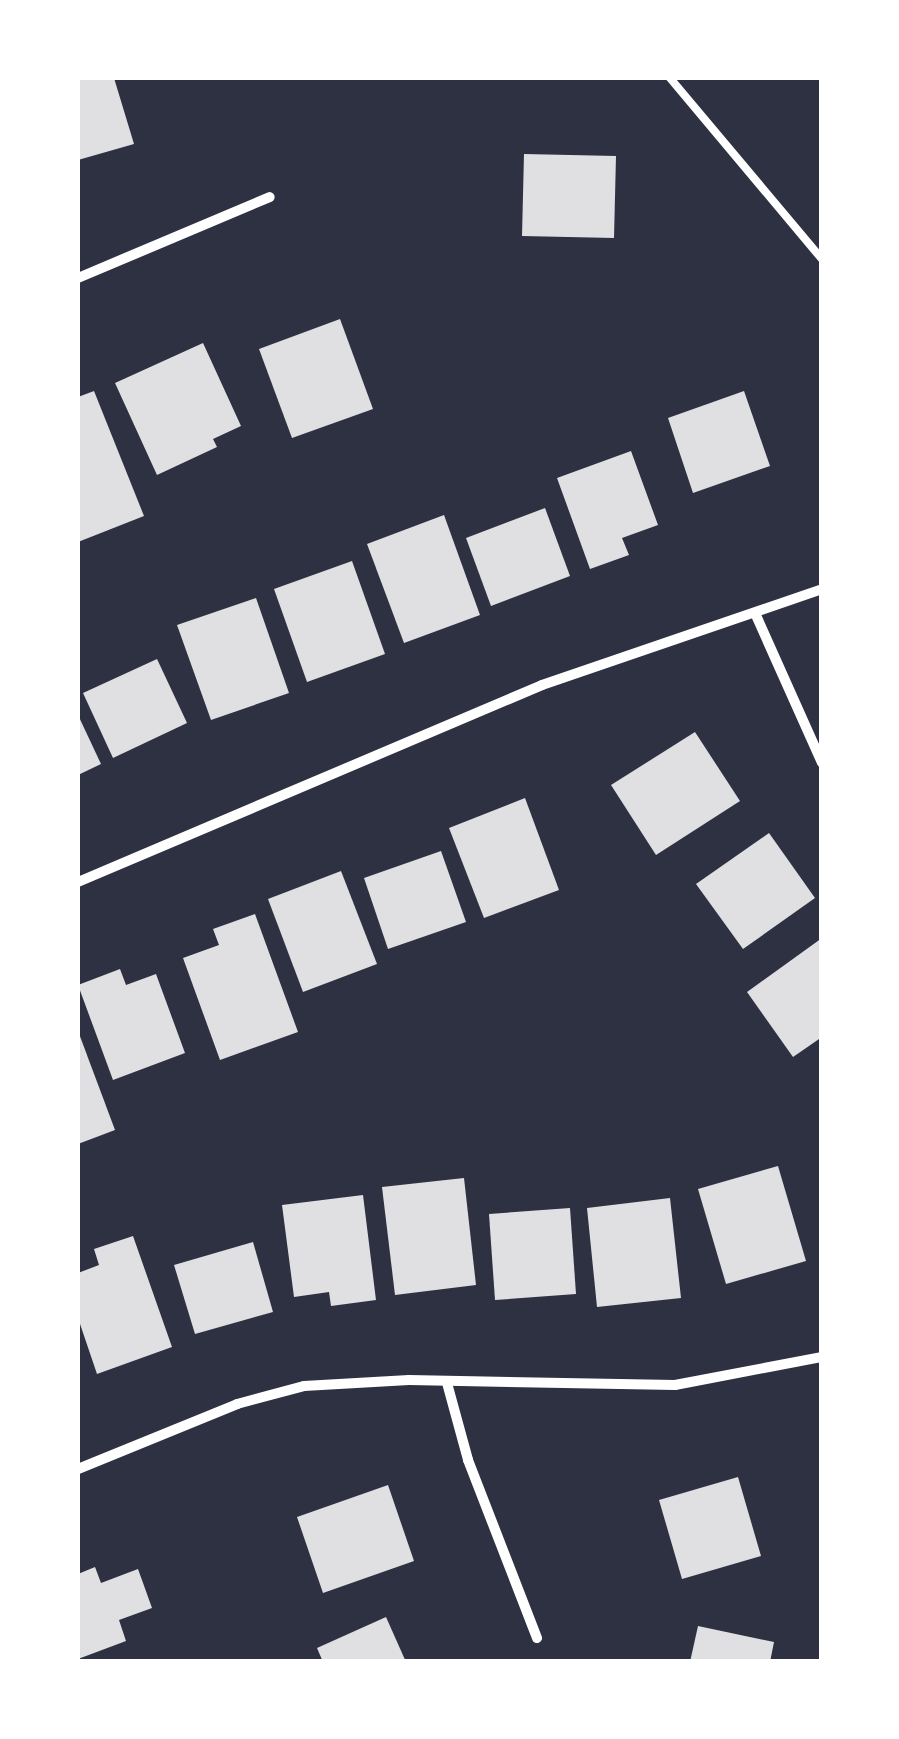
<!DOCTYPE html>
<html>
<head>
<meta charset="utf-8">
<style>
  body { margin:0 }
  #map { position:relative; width:899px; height:1739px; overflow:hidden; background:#2d3142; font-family:Ubuntu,sans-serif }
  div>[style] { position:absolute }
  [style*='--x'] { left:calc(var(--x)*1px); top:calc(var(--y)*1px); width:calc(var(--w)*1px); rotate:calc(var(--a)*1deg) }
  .building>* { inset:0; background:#e0e0e3 }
  .service>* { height:8px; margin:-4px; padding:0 4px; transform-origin:4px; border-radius:4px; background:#fff }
  .minor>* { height:10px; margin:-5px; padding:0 5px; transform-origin:5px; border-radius:5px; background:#fff }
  span { translate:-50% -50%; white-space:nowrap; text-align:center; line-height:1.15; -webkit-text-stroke:8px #fff; paint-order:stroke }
  .frame { position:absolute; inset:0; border:80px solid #fff; pointer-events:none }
</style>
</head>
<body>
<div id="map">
  <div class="building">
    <i style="clip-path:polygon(78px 78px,114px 78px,134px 144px,78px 160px)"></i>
    <i style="clip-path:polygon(524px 154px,616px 156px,614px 238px,522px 236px)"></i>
    <i style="clip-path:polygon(340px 319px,373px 409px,292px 438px,259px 349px)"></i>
    <i style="clip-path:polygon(203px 343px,241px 426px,213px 439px,217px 447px,157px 475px,115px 383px)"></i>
    <i style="clip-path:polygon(94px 391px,144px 516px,78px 542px,78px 397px)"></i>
    <i style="clip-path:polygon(744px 391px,770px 466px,693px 493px,668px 418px)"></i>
    <i style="clip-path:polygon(631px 451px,658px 525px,622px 538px,629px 555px,590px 569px,557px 478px)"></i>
    <i style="clip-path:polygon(545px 508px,570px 576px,491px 606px,466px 538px)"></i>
    <i style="clip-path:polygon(444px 515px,480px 615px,404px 643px,367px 544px)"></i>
    <i style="clip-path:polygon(352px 561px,385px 654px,307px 682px,274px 589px)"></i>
    <i style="clip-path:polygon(256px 598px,289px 693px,211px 720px,177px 625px)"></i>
    <i style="clip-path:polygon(157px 659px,187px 723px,113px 758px,83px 693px)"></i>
    <i style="clip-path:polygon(78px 715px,101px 764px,78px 775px)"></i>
    <i style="clip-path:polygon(695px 732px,740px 801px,656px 855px,611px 785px)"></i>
    <i style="clip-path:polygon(525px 798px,559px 890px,484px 918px,449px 828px)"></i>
    <i style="clip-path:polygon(769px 833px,815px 898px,743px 949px,696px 884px)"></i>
    <i style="clip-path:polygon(441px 851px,466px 922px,388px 949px,364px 878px)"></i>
    <i style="clip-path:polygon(341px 871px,377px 964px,303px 992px,268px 899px)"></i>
    <i style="clip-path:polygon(255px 914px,298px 1032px,220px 1060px,183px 958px,219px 945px,213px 929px)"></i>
    <i style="clip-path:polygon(822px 938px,822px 1037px,793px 1057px,747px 992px)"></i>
    <i style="clip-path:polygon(120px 969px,126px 985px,156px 974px,185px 1053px,113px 1080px,78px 985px)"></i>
    <i style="clip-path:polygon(78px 1031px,115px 1130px,78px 1144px)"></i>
    <i style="clip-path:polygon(778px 1166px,806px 1261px,726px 1284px,698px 1189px)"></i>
    <i style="clip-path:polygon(464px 1178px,476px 1285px,395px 1295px,382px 1187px)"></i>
    <i style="clip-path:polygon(363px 1195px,376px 1300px,331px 1306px,329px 1292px,294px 1297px,282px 1205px)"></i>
    <i style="clip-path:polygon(670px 1198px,681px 1298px,597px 1307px,587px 1208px)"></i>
    <i style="clip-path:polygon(570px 1208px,576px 1294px,495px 1300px,489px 1214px)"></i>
    <i style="clip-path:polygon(133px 1236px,172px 1347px,97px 1374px,78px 1318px,78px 1273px,99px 1265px,94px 1249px)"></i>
    <i style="clip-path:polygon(253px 1242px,273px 1312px,195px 1334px,174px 1265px)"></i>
    <i style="clip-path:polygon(738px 1477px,761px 1556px,682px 1579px,659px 1500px)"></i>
    <i style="clip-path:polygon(388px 1485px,414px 1561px,323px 1593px,297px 1517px)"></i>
    <i style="clip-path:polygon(95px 1567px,101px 1583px,138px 1569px,152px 1608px,119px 1620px,126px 1641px,78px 1659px,78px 1574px)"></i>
    <i style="clip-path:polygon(386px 1617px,406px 1662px,323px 1662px,317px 1648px)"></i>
    <i style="clip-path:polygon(698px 1626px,774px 1642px,770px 1662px,690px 1662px)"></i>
  </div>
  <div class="service">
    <i style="--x:670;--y:78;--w:236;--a:50"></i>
  </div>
  <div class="minor">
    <i style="--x:78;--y:278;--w:208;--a:-22.9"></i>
    <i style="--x:755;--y:613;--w:164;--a:65.9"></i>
    <i style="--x:78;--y:882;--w:504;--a:-23"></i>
    <i style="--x:542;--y:685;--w:296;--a:-18.9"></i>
    <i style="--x:447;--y:1383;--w:80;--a:74.7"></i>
    <i style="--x:468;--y:1460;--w:191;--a:68.8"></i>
    <i style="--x:78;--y:1469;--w:172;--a:-22.2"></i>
    <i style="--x:237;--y:1404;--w:69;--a:-15"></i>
    <i style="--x:304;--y:1386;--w:105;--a:-3.3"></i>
    <i style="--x:409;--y:1380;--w:266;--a:1.1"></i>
    <i style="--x:675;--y:1385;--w:150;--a:-10.8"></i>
  </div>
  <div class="frame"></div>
</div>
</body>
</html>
